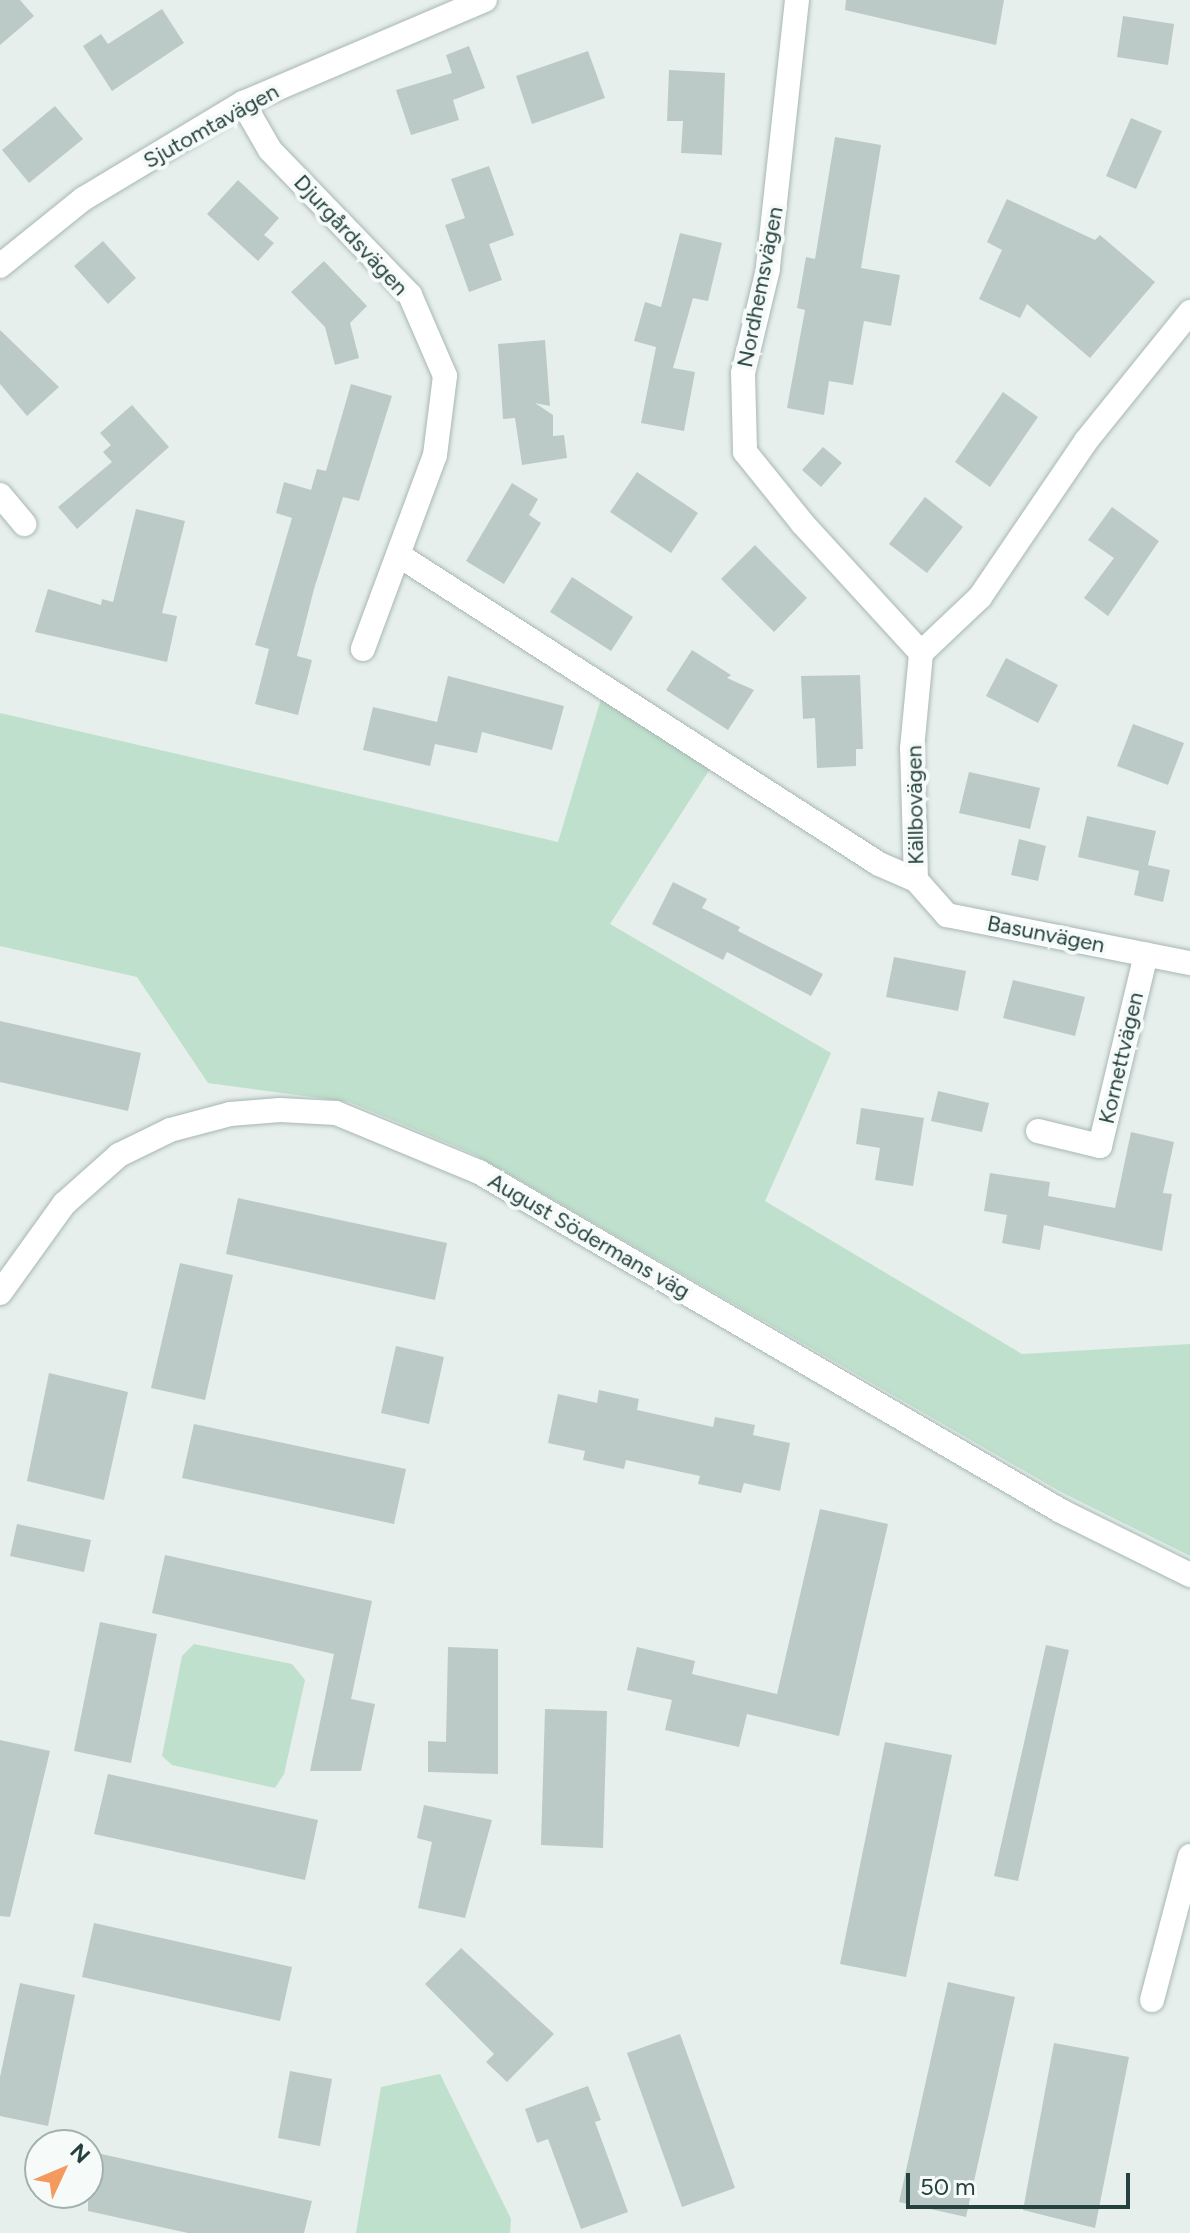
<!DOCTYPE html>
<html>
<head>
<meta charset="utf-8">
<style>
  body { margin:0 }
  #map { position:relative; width:1190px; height:2233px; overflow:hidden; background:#e6efec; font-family:Figtree,sans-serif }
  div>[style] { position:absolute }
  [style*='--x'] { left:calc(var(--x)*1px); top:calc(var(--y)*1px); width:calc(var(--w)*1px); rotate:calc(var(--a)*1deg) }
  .green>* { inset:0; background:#bfe0cc }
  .building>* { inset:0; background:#bbcac6 }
  .roads { filter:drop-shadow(0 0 2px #a8b7b4) drop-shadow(0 0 2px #a8b7b4) }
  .street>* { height:24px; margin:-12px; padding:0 12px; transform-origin:12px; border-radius:12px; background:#fff }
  span { translate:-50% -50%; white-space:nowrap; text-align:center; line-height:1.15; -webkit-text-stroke:8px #f6fbf9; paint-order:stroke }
  .street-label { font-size:22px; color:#24413e }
  .north { position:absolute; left:24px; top:2129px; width:80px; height:80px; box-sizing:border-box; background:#f6fbf9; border:2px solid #a2b1ae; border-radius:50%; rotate:46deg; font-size:22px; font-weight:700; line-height:32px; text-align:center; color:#24413e }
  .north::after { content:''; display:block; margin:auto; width:28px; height:36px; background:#f49a5f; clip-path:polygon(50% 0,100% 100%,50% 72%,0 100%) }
  .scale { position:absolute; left:906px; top:2173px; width:224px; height:36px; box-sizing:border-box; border:4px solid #24413e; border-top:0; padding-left:10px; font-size:24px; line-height:28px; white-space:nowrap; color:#24413e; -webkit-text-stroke:6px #f6fbf9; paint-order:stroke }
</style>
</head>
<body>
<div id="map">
  <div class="green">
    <i style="clip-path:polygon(604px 689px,717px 758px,610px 924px,831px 1053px,765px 1201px,1022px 1354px,1190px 1344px,1190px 1556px,1061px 1492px,474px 1154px,349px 1102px,208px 1083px,137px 977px,0 946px,0 713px,558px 842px)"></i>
    <i style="clip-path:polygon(194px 1644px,292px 1664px,305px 1680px,284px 1774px,275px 1788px,172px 1765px,162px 1756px,182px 1656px)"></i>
    <i style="clip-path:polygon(440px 2074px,511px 2219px,510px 2233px,356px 2233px,381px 2087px)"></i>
  </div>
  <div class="building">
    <i style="clip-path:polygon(0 0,20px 0,34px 16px,0 45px)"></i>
    <i style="clip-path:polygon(846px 0,1004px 0,996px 45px,845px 10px)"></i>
    <i style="clip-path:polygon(162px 9px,184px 43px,112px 91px,83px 46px,101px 34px,108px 44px)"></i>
    <i style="clip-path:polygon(1123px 16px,1174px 24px,1168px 65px,1117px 57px)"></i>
    <i style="clip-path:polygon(469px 46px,485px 88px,453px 100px,459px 120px,411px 135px,396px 90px,452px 73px,446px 55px)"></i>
    <i style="clip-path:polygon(588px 51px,605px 98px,532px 124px,516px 76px)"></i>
    <i style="clip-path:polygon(669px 70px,725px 73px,722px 155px,681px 153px,683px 121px,667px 121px)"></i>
    <i style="clip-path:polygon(55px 106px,83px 139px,29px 183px,2px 150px)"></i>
    <i style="clip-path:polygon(1131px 118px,1162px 131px,1136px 189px,1106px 176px)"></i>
    <i style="clip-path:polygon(835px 137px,881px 145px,861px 268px,900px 275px,891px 326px,864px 321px,853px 385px,829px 381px,824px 415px,787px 408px,805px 310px,797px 308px,806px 257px,815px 259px)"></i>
    <i style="clip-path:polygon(489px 166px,514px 235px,489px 244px,502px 280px,469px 292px,445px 225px,465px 218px,451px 179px)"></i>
    <i style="clip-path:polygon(238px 180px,279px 218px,264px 235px,274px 243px,258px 261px,207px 214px)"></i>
    <i style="clip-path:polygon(1007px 199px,1095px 240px,1100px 235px,1155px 282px,1090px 358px,1027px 304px,1020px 318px,979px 299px,1002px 250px,987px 242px)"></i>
    <i style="clip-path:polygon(680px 233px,722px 243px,708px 301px,693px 298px,673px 368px,695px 372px,684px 431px,641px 423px,656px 347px,634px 341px,645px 302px,661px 307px)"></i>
    <i style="clip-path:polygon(103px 241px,136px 278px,108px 304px,74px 266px)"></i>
    <i style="clip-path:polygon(324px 261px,367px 306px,350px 323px,359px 358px,335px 365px,325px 327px,291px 292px)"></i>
    <i style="clip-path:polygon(0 330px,59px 387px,27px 416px,0 384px)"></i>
    <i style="clip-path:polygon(545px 340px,550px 406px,535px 403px,553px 415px,553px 436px,564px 435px,567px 458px,522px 465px,515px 418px,503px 419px,498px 344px)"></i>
    <i style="clip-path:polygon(351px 384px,392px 396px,359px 501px,343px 497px,314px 589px,297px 656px,312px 660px,298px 715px,255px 704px,269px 649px,255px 645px,292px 518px,276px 513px,284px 482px,311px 490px,317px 469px,326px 471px)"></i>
    <i style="clip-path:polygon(1003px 392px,1038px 417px,990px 487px,955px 462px)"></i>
    <i style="clip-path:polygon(132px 405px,169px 447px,77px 529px,58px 507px,112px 462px,103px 452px,111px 445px,100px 433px)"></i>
    <i style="clip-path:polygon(823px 447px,842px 463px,821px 487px,802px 470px)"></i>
    <i style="clip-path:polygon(637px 472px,698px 513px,671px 553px,610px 512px)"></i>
    <i style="clip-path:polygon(512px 483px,538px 499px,529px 515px,541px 523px,504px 584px,466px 561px)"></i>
    <i style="clip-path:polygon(925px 497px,963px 527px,927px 573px,889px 544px)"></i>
    <i style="clip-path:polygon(1112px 507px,1159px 541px,1108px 616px,1084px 598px,1114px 558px,1088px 540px)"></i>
    <i style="clip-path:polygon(136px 509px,185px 521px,162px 613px,177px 616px,167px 662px,35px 632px,48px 589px,101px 605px,102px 599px,113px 602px)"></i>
    <i style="clip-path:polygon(755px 545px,807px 598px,774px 632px,721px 579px)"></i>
    <i style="clip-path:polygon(572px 577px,633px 617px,611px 651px,550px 612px)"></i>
    <i style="clip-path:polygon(692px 650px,731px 675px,727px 678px,754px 690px,728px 730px,666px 690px)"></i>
    <i style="clip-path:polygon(1006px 658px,1058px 685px,1038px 723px,986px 696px)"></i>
    <i style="clip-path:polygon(860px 675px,863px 749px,856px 749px,856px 766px,817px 768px,815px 718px,803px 719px,801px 676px)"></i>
    <i style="clip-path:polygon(448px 676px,564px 706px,552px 750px,482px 732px,477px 753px,435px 744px,430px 766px,363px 750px,373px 707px,437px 722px)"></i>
    <i style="clip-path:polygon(1133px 724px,1184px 743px,1168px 785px,1117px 766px)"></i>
    <i style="clip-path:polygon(969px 772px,1040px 788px,1030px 829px,959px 813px)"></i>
    <i style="clip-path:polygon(1087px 816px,1156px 831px,1148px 865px,1170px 870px,1163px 902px,1134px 895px,1139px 871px,1078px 857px)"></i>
    <i style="clip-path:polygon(1019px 839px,1046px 846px,1038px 881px,1011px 875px)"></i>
    <i style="clip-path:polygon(673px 882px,707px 899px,702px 908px,740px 927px,738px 931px,823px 974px,811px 996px,727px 952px,723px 960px,652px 924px)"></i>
    <i style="clip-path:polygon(894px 957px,966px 971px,958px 1011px,886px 997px)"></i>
    <i style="clip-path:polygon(1013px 980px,1085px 997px,1075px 1036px,1003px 1018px)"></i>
    <i style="clip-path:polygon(0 1021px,141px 1053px,128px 1111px,0 1082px)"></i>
    <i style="clip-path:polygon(938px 1091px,989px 1103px,982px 1132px,931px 1121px)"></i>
    <i style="clip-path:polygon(861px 1108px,924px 1118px,913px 1186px,875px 1180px,880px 1148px,856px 1144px)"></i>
    <i style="clip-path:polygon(1131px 1132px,1174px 1142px,1163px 1193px,1172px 1194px,1162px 1251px,1044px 1225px,1040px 1250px,1002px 1243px,1007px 1215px,984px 1211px,990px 1173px,1050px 1182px,1048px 1196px,1115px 1208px)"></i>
    <i style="clip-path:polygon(238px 1198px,447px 1243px,435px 1300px,226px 1254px)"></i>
    <i style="clip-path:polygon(180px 1263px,233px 1275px,205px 1400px,151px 1388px)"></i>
    <i style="clip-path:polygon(396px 1346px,444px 1357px,429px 1424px,381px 1413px)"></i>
    <i style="clip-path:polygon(49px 1373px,128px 1392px,104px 1500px,27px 1481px)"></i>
    <i style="clip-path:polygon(599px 1390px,639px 1399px,637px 1410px,713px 1427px,715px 1417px,755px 1425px,753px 1435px,790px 1443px,780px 1491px,744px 1483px,741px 1493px,698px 1484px,700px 1476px,626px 1460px,624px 1469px,583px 1460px,585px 1451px,548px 1443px,558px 1394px,597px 1403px)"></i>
    <i style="clip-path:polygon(194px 1424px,406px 1469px,394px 1524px,182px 1478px)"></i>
    <i style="clip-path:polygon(820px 1509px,888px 1524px,839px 1736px,747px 1714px,739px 1747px,665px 1730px,672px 1700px,627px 1690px,637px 1647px,695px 1661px,692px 1674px,777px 1694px)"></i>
    <i style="clip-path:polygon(17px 1524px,91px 1540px,84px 1572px,10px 1556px)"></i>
    <i style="clip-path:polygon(165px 1555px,372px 1601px,351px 1699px,375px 1704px,361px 1771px,310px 1771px,334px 1654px,152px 1613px)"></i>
    <i style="clip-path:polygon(100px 1622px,157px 1634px,131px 1763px,74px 1751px)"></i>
    <i style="clip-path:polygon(1046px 1645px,1069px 1650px,1018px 1881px,994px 1876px)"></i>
    <i style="clip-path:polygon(448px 1647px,498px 1649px,498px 1774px,428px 1772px,428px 1741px,446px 1742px)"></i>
    <i style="clip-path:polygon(545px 1709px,607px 1711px,603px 1848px,541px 1845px)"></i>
    <i style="clip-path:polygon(0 1740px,50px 1751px,10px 1917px,0 1916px)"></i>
    <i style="clip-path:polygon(885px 1742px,952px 1755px,906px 1977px,840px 1964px)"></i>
    <i style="clip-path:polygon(108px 1774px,318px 1820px,305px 1880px,94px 1834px)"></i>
    <i style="clip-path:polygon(424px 1805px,492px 1820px,465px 1918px,418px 1908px,432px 1842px,417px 1838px)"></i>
    <i style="clip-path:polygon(94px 1923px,292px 1967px,280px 2021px,82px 1977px)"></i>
    <i style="clip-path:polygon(461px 1948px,554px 2034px,507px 2082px,486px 2062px,494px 2054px,425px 1984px)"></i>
    <i style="clip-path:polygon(948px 1982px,1015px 1997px,966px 2217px,899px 2202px)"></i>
    <i style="clip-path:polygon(20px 1983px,75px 1995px,48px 2126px,0 2116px,0 2077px)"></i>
    <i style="clip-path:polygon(680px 2034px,735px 2188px,682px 2207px,627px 2053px)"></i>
    <i style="clip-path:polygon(1054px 2043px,1129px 2057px,1095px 2228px,1023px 2210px)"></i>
    <i style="clip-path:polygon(290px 2071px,332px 2079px,320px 2146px,278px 2138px)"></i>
    <i style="clip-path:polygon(588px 2086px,601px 2120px,595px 2122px,628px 2212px,581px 2229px,548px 2139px,537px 2143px,525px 2109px)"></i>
    <i style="clip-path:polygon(88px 2151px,312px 2201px,304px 2233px,188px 2233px,88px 2211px)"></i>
  </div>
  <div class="roads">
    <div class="street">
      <i style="--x:797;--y:0;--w:271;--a:96.2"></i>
      <i style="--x:768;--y:269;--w:107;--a:103.5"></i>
      <i style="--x:743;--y:373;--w:79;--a:88.5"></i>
      <i style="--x:745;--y:452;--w:92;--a:51.1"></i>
      <i style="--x:803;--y:524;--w:175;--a:47.5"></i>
      <i style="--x:243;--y:103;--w:54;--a:60.1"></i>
      <i style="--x:270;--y:150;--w:202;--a:46"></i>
      <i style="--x:410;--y:295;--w:88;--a:66.6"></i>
      <i style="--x:445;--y:376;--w:80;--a:97.2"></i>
      <i style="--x:435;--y:455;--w:207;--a:110.4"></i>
      <i style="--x:0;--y:266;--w:107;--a:-38.9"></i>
      <i style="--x:83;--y:199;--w:187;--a:-31"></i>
      <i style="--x:243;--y:103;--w:263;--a:-23.1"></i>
      <i style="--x:0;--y:495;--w:38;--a:50"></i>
      <i style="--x:400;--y:556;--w:569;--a:32.74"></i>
      <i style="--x:879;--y:864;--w:40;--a:23.4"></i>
      <i style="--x:916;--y:880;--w:131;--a:-91.7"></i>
      <i style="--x:912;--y:749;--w:96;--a:-84.6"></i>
      <i style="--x:921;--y:653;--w:81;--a:-43.5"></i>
      <i style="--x:980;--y:597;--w:189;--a:-55.8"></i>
      <i style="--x:1086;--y:441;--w:166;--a:-51.1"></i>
      <i style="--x:916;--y:880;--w:47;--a:48.5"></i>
      <i style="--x:947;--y:915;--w:248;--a:11.2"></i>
      <i style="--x:1038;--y:1131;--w:64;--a:13.6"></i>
      <i style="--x:1100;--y:1146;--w:197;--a:-76.5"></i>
      <i style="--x:0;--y:1293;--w:110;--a:-54.3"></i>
      <i style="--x:64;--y:1204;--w:74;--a:-41.7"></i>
      <i style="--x:119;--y:1155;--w:57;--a:-26.1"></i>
      <i style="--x:170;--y:1130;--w:62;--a:-14.9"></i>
      <i style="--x:230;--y:1114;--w:50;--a:-4.6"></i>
      <i style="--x:280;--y:1110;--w:56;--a:3.1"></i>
      <i style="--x:336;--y:1113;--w:155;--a:22.4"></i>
      <i style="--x:479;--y:1172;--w:674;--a:30.22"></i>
      <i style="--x:1061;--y:1511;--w:144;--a:26.4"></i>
      <i style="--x:1152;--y:2000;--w:149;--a:-75.2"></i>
    </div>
  </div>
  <div class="street-label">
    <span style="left:211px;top:126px;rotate:-29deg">Sjutomtavägen</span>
    <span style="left:351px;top:235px;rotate:47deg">Djurgårdsvägen</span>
    <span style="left:760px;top:287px;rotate:-79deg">Nordhemsvägen</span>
    <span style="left:915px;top:805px;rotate:-91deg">Källbovägen</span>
    <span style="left:1046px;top:934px;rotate:11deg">Basunvägen</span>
    <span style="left:1121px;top:1058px;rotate:-77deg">Kornettvägen</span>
    <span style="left:589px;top:1236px;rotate:30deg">August Södermans väg</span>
  </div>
  <div class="north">N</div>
  <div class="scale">50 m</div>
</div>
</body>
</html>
